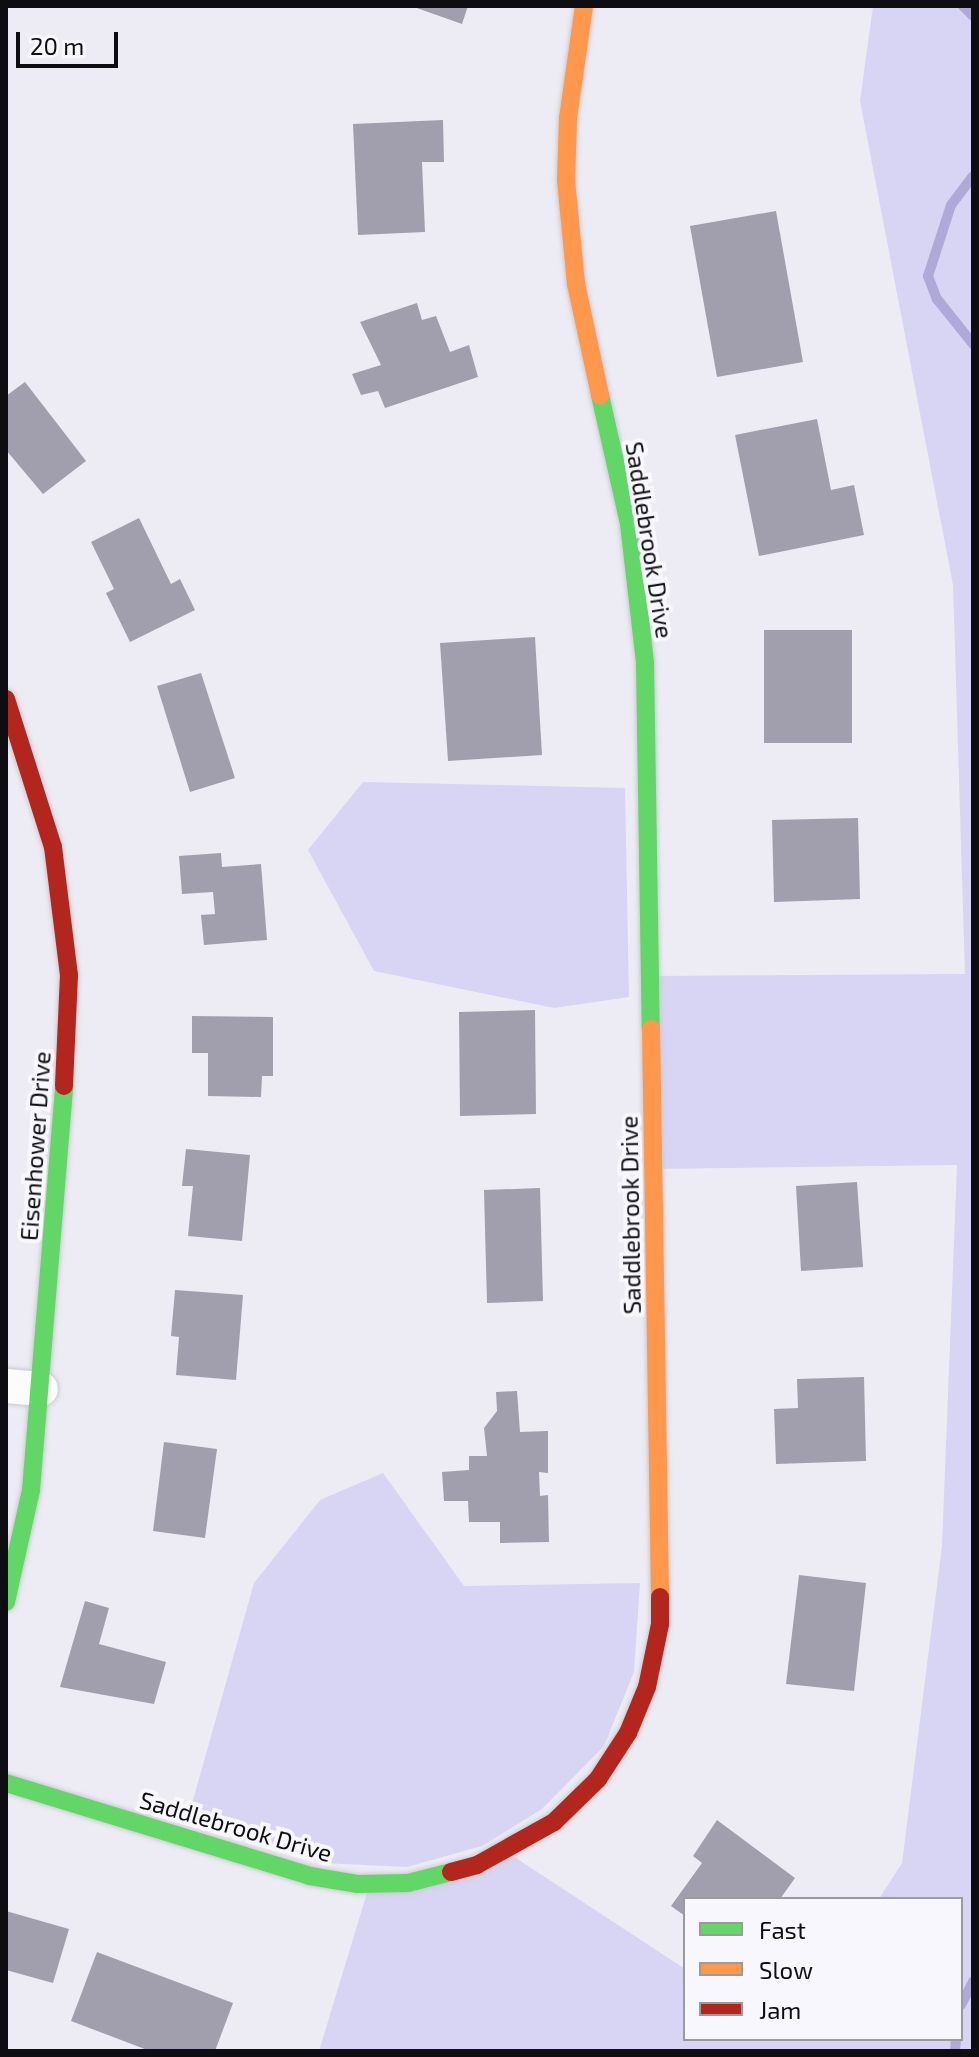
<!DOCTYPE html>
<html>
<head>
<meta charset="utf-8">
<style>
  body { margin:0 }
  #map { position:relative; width:979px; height:2057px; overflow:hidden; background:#edecf4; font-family:"Exo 2",sans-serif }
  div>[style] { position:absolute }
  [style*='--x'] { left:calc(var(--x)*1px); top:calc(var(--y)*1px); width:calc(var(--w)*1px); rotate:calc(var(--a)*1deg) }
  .green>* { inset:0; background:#d8d4f3 }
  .stream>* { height:10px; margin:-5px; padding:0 5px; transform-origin:5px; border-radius:5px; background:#afa9d7 }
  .building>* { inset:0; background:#a19fae }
  .roads { filter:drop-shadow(0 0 2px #cbcad1) drop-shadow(0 0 2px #cbcad1) }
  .street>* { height:34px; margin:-17px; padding:0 17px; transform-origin:17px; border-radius:17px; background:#fcfcfd }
  .fast>* { height:18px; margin:-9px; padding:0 9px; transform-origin:9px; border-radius:9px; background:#63d668 }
  .slow>* { height:18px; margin:-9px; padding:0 9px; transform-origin:9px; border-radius:9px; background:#ff974d }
  .jam>* { height:18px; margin:-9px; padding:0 9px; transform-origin:9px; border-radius:9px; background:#b3261e }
  span { translate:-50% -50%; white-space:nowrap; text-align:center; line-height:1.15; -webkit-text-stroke:8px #f8f7fd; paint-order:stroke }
  .street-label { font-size:24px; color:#0e0e12 }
  .frame { position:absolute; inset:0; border:8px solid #0e0e12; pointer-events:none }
  .legend { position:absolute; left:683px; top:1897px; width:280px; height:144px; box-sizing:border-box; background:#f8f7fd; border:2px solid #9a9a9f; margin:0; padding:10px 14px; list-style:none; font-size:24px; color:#0e0e12 }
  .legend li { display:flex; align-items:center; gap:16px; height:40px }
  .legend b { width:40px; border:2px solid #9a9a9f }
  .scale { position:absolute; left:16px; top:32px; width:102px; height:36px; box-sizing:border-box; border:4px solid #0e0e12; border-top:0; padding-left:10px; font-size:24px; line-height:28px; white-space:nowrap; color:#0e0e12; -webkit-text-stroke:6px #f8f7fd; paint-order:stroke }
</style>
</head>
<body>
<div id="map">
  <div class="green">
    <i style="clip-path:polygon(873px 6px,973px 6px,973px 2051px,319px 2051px,370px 1883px,507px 1852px,685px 1969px,685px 2039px,961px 2039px,961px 1899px,879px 1899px,902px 1863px,942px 1546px,957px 1165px,653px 1169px,650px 976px,965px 974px,953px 585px,860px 101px)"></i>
    <i style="clip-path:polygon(363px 782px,625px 788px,629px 997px,554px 1008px,374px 971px,308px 850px)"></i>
    <i style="clip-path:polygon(383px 1473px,464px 1586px,640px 1583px,634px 1672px,604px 1746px,542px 1809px,482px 1846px,407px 1867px,322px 1863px,188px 1818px,254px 1583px,320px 1500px)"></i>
  </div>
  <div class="stream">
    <i style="--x:963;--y:6;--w:14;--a:45"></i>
    <i style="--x:973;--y:176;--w:36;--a:127"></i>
    <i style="--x:951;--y:205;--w:75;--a:107.9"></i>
    <i style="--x:928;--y:276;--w:25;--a:69"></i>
    <i style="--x:937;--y:299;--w:58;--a:51.3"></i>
    <i style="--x:961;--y:2005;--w:27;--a:-63"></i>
    <i style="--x:955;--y:2051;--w:12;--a:-85"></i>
  </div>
  <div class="building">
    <i style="clip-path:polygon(411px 6px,468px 6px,462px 24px)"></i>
    <i style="clip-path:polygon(443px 120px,444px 162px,422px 162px,425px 232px,358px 235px,353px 124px)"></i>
    <i style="clip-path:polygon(776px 211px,803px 362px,717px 377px,690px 226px)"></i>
    <i style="clip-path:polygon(417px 303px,422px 320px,436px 316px,450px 352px,469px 345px,478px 377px,385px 408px,378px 391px,361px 395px,352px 374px,381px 365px,360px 322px)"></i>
    <i style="clip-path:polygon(25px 382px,86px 461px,43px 494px,6px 450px,6px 396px)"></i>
    <i style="clip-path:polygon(817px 419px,831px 490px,854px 485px,864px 535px,759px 556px,735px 435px)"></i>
    <i style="clip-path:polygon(139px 518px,171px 584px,180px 579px,195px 610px,130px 642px,106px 593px,114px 589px,91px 542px)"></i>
    <i style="clip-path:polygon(764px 630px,852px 630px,852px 743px,764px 743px)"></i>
    <i style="clip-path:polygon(535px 637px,542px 755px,448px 761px,440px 643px)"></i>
    <i style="clip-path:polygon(201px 673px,235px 778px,190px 792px,157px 686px)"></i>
    <i style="clip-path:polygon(858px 818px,860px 899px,774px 902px,772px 820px)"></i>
    <i style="clip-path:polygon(221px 853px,222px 867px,261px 864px,267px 940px,204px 945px,201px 915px,215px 914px,213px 892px,182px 894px,179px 856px)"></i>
    <i style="clip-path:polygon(535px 1010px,536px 1114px,460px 1116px,459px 1012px)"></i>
    <i style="clip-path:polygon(192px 1016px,273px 1017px,273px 1076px,262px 1076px,261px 1097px,208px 1096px,208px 1053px,192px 1053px)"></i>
    <i style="clip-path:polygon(186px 1149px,250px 1155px,242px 1241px,188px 1236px,193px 1186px,182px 1186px)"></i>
    <i style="clip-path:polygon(857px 1182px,863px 1267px,801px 1271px,796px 1186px)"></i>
    <i style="clip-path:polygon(540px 1188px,543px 1301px,487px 1303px,484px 1190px)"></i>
    <i style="clip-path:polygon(175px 1290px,243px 1295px,236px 1380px,176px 1375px,179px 1337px,171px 1336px)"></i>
    <i style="clip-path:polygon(864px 1377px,866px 1461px,776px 1464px,774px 1409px,798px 1408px,797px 1379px)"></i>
    <i style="clip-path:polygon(517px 1391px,520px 1432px,548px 1431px,548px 1473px,539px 1472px,540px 1496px,548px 1495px,549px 1542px,500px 1543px,500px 1522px,469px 1522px,468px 1501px,444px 1501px,442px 1472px,469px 1470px,469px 1456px,487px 1456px,484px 1428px,497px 1411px,496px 1392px)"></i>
    <i style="clip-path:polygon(164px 1442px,217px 1449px,205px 1538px,153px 1531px)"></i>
    <i style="clip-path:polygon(799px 1575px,866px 1583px,854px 1691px,786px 1684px)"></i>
    <i style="clip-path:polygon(85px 1601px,109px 1608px,99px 1644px,166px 1662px,154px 1704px,60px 1687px)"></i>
    <i style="clip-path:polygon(717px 1820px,795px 1878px,780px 1899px,685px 1899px,685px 1916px,671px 1906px,702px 1863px,693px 1856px)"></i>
    <i style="clip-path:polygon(6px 1911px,69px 1929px,53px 1983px,6px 1970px)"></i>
    <i style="clip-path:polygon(97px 1952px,233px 2003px,215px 2051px,150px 2051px,71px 2021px)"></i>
  </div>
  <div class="roads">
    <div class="street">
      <i style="--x:6;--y:1386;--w:35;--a:5"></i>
    </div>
    <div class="fast">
      <i style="--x:600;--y:395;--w:132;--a:77.3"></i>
      <i style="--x:629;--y:524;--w:140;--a:83.4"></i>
      <i style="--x:645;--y:663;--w:366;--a:89.1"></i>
      <i style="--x:6;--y:1602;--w:115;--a:-77.4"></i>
      <i style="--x:31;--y:1490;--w:405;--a:-85.3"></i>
      <i style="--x:6;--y:1783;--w:318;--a:17"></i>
      <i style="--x:310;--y:1876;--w:49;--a:9.5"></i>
      <i style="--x:358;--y:1884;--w:50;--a:-1.1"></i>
      <i style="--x:408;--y:1883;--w:44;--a:-14.3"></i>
    </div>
    <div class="slow">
      <i style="--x:584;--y:6;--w:113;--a:98.1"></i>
      <i style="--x:568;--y:118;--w:62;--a:91.8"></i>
      <i style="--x:566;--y:180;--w:104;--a:84.5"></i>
      <i style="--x:576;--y:284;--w:114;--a:77.8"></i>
      <i style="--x:651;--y:1029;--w:568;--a:89.09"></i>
    </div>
    <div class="jam">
      <i style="--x:6;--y:699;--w:155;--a:72.4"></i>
      <i style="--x:53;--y:847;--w:129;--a:82.9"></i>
      <i style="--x:69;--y:975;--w:111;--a:92.6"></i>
      <i style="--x:451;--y:1872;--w:27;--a:-15"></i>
      <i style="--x:477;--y:1865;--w:88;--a:-29.2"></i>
      <i style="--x:554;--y:1822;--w:62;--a:-44.3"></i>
      <i style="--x:598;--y:1779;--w:55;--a:-56.9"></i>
      <i style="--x:628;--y:1733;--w:50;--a:-67.6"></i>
      <i style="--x:647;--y:1687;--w:64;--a:-78.3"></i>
      <i style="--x:660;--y:1624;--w:27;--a:-90"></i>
    </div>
  </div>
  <div class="street-label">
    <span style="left:650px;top:540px;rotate:81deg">Saddlebrook Drive</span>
    <span style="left:35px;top:1146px;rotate:-86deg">Eisenhower Drive</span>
    <span style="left:630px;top:1215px;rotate:-91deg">Saddlebrook Drive</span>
    <span style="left:236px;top:1826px;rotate:16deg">Saddlebrook Drive</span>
  </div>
  <div class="frame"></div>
  <ul class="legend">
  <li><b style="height:10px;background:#63d668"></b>Fast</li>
  <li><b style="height:10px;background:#ff974d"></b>Slow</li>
  <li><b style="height:10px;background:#b3261e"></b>Jam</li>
  </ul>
  <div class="scale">20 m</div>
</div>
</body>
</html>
